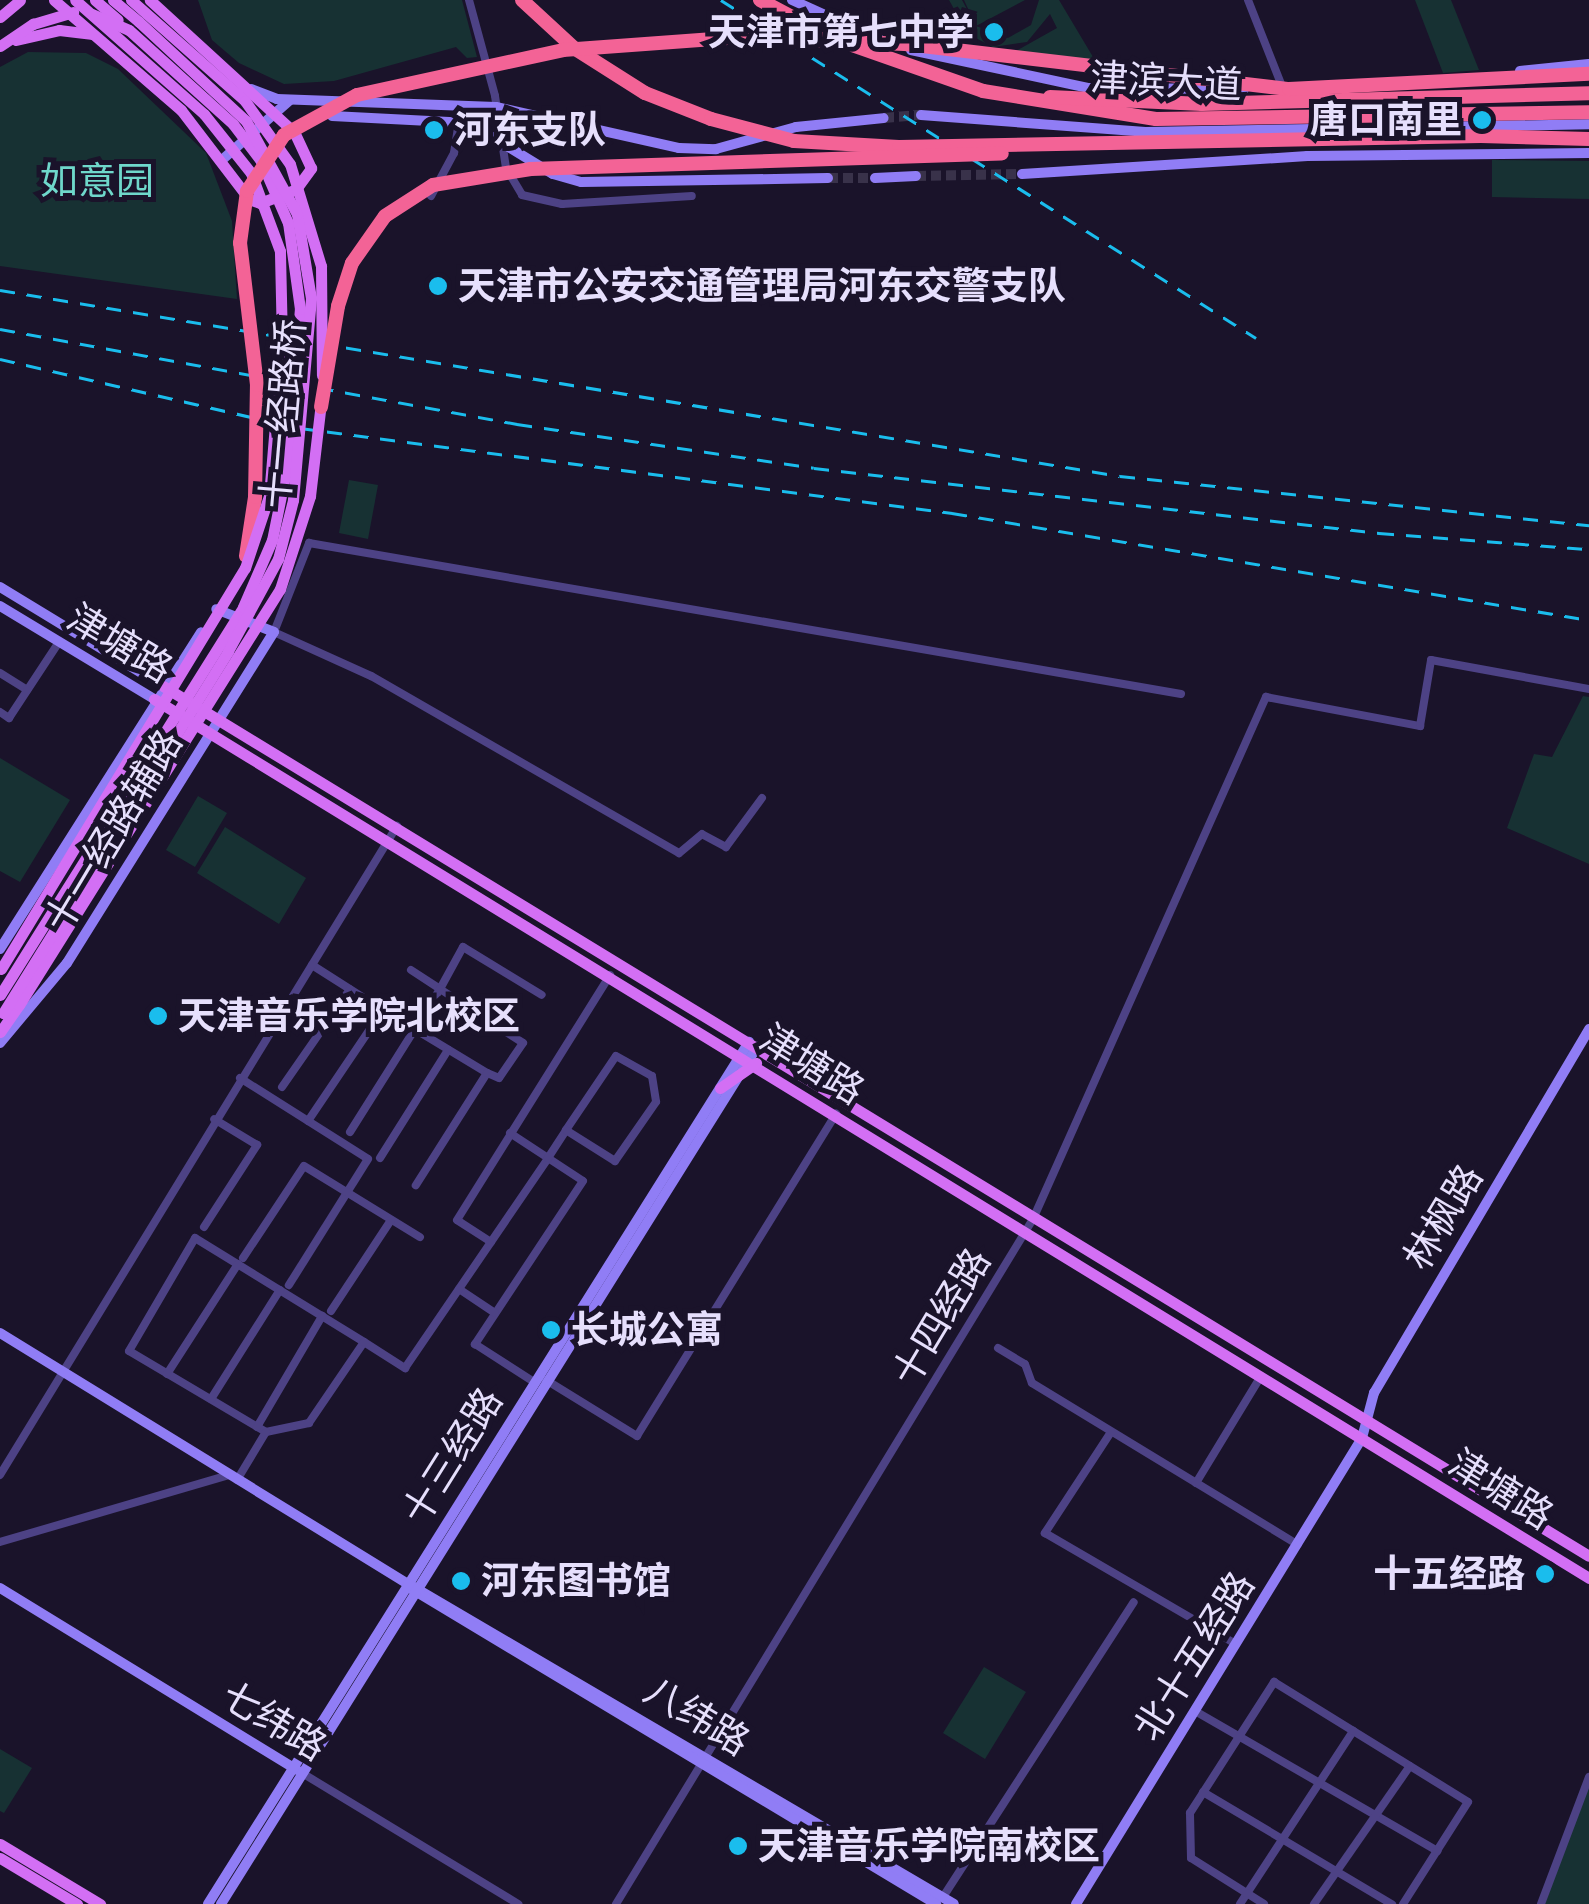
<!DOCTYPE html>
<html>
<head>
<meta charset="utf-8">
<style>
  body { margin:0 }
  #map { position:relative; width:1589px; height:1904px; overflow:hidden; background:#1a132a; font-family:Cabin,"Noto Sans SC",sans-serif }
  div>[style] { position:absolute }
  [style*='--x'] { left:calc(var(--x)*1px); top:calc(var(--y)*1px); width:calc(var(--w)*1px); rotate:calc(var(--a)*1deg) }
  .green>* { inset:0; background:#173133 }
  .secondary-tunnel>* { height:10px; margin-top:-5px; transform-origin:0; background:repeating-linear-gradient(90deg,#39324a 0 10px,transparent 0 15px) }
  .street>* { height:8px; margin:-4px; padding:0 4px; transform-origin:4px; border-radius:4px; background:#4d4285 }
  .secondary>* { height:10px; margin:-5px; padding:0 5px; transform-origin:5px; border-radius:5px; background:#907df5 }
  .primary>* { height:11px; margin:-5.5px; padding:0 5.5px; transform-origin:5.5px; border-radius:5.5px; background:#d36ff4 }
  .highway>* { height:14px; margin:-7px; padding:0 7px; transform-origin:7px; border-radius:7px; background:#f36396 }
  .rail>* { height:2.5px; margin-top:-1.25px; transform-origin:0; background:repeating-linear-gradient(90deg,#1abded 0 15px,transparent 0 27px) }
  .primary-bridge>* { height:11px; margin:-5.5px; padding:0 5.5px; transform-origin:5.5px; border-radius:5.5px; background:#d36ff4 }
  .highway-bridge>* { height:14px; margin:-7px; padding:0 7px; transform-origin:7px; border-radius:7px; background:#f36396 }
  .dots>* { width:28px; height:28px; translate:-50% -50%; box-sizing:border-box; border:5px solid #1a132a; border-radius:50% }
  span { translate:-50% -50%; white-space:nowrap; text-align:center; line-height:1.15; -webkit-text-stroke:10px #1a132a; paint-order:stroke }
  .poi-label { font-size:38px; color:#e6dffc; font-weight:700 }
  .right { translate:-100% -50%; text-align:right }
  .left { translate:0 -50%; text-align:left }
  .street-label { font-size:38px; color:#e6dffc }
  .park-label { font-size:38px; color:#6fd8cb }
</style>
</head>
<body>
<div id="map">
  <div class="green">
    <i style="clip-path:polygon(198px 0,462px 0,477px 57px,467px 58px,456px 47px,334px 81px,284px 84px,239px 63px,212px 40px)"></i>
    <i style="clip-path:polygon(949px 0,962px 0,975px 24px,964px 0,1025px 0,976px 26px,1008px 38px,1031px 25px,1039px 0,1059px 0,1099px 67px,1014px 52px,1057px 28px,1050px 14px,1027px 42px,993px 47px,968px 34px)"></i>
    <i style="clip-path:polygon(1415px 0,1451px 0,1479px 70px,1443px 73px)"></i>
    <i style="clip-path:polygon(28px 52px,86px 53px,118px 69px,206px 153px,232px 221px,237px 299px,0 266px,0 67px)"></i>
    <i style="clip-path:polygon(1492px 160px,1589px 161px,1589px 199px,1492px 197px)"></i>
    <i style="clip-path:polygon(349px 480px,378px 485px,368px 539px,339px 533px)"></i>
    <i style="clip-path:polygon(1583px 696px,1589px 697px,1589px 864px,1507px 828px,1534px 754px,1552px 757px)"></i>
    <i style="clip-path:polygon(0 758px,70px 800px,20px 882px,0 871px)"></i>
    <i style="clip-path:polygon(198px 796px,227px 813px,195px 867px,166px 850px)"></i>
    <i style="clip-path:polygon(225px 827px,306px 878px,279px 924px,197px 873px)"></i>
    <i style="clip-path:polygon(984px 1667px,1026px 1692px,985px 1759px,943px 1733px)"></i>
    <i style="clip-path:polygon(0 1749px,32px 1768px,4px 1813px,0 1811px)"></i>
    <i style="clip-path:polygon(1589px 1782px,1589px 1904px,1545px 1904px)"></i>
  </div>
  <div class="secondary-tunnel">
    <i style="--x:884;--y:118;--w:37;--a:-5"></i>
    <i style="--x:916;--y:176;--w:106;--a:-1.1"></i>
    <i style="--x:828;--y:178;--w:47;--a:0"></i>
  </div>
  <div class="street">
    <i style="--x:469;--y:0;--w:99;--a:74.8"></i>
    <i style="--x:495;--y:96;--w:73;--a:81.3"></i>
    <i style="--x:506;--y:168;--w:31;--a:59"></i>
    <i style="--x:522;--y:195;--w:41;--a:12.7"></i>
    <i style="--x:562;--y:204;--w:130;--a:-3.5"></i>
    <i style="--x:1248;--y:0;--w:96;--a:68.5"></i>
    <i style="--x:431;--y:196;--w:49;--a:-61.9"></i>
    <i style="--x:454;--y:153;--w:31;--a:-81"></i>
    <i style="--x:0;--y:673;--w:32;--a:32"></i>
    <i style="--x:0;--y:712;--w:11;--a:34"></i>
    <i style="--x:9;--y:718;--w:91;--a:-56.7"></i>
    <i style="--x:762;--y:798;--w:61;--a:126.3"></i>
    <i style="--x:726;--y:847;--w:27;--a:-152"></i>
    <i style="--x:702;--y:834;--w:30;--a:140"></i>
    <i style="--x:679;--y:853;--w:355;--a:-150.1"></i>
    <i style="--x:371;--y:676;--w:107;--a:-155.6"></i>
    <i style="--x:274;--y:632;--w:96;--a:-68.5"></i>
    <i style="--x:309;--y:543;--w:885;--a:9.82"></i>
    <i style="--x:312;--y:965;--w:84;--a:32.4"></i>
    <i style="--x:411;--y:970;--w:35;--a:33"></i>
    <i style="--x:440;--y:989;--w:48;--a:-61.3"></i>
    <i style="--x:463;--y:947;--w:92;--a:31.3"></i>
    <i style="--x:240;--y:1078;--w:151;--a:32.3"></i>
    <i style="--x:368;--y:1159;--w:149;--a:122.1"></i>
    <i style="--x:282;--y:1087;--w:119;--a:-55.2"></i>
    <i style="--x:308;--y:1121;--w:134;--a:-56"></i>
    <i style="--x:383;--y:1010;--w:122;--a:31.2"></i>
    <i style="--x:487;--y:1073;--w:133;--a:122.4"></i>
    <i style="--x:350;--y:1132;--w:169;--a:-57.8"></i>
    <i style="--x:440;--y:989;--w:99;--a:33"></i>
    <i style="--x:523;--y:1043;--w:42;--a:124.4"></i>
    <i style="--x:499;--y:1078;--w:13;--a:-157"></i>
    <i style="--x:510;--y:1133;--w:87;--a:33.3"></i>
    <i style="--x:583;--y:1181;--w:196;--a:123.5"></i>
    <i style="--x:475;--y:1344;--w:70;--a:32.8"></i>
    <i style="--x:380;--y:1158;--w:128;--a:-57.8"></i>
    <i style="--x:204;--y:1227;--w:98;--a:-57.1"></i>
    <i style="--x:257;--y:1145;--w:50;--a:-148.8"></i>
    <i style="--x:195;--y:1238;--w:198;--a:31.6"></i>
    <i style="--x:364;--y:1342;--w:98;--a:124.2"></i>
    <i style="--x:309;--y:1423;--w:44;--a:168.2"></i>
    <i style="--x:266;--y:1432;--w:159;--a:-149.4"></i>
    <i style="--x:129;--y:1351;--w:131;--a:-59.7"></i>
    <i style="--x:491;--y:1242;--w:40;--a:-147.1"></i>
    <i style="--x:457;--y:1220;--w:289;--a:-58"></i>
    <i style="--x:243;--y:1258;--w:110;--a:-56.5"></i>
    <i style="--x:304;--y:1166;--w:136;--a:31.5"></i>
    <i style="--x:459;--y:1289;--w:43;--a:33.7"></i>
    <i style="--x:331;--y:1311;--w:109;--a:-56.6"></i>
    <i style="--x:364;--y:1342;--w:49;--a:32.4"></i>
    <i style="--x:405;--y:1368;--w:254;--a:-55.7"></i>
    <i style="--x:548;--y:1158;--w:33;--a:-57"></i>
    <i style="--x:566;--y:1130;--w:89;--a:-56"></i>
    <i style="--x:616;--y:1056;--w:41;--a:29.1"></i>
    <i style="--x:652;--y:1076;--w:26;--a:81"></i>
    <i style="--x:656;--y:1102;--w:72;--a:124.8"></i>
    <i style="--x:615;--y:1161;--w:58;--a:-147.7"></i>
    <i style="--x:998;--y:1348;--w:31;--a:31"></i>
    <i style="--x:1025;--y:1364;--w:20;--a:70"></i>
    <i style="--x:1032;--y:1383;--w:311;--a:31.3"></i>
    <i style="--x:167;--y:1374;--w:131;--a:-57.2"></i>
    <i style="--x:546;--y:1380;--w:107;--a:31.6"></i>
    <i style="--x:637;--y:1436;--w:379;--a:-58.3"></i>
    <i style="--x:211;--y:1399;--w:129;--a:-57.7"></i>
    <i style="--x:257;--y:1427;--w:129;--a:-59.6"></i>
    <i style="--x:1111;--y:1432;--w:121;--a:123.2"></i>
    <i style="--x:1045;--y:1533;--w:221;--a:30.2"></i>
    <i style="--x:0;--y:1475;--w:761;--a:-58.55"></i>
    <i style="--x:237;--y:1480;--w:56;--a:-58.9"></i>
    <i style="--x:1196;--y:1483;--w:125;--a:-58.7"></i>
    <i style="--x:0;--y:1542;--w:239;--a:-16.3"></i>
    <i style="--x:1195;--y:1711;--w:280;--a:30"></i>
    <i style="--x:302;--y:1773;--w:253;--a:31.2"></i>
    <i style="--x:1203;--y:1792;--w:220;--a:30.7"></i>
    <i style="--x:943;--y:1897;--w:351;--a:-57.1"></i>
    <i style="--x:616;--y:1904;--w:802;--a:-58.67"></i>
    <i style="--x:1033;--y:1219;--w:572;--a:-65.95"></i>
    <i style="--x:1266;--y:697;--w:157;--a:10.7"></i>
    <i style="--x:1420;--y:726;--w:67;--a:-80.5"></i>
    <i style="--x:1431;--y:660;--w:161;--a:10.4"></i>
    <i style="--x:1240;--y:1904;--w:207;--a:-56.8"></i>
    <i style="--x:1264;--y:1904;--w:86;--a:-147.8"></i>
    <i style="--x:1191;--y:1858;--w:45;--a:-91.3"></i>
    <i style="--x:1190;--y:1813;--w:156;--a:-57.3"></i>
    <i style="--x:1274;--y:1682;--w:228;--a:31.7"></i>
    <i style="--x:1468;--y:1802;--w:121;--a:122.5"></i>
    <i style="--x:1314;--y:1904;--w:168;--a:-55.2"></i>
    <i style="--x:1541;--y:1904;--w:136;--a:-69.3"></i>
  </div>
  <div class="secondary">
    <i style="--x:792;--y:0;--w:97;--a:24.4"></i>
    <i style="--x:911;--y:50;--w:182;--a:12.1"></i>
    <i style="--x:1089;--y:88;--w:155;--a:0.4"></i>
    <i style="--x:1520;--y:71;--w:69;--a:-5.8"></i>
    <i style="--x:251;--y:89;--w:28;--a:21"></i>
    <i style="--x:277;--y:99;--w:219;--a:2.1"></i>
    <i style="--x:496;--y:107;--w:188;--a:12.6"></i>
    <i style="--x:679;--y:148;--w:37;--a:2"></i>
    <i style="--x:716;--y:149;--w:83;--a:-15.4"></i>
    <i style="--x:796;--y:127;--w:88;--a:-5.8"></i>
    <i style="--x:921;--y:115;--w:225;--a:4.3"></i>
    <i style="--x:1145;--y:132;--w:444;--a:-1"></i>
    <i style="--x:332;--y:116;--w:137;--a:2.9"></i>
    <i style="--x:469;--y:123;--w:98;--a:31.3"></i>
    <i style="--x:553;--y:174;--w:29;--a:16"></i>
    <i style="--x:581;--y:182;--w:247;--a:-0.9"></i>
    <i style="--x:223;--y:159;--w:89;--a:-41.4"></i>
    <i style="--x:1022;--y:174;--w:286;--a:-3.6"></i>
    <i style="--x:1307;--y:156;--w:282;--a:-0.6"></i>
    <i style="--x:875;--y:178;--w:41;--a:-2.8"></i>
    <i style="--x:0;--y:587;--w:191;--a:31.3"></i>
    <i style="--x:0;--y:606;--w:180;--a:31.1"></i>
    <i style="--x:0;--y:949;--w:375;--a:-57.6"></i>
    <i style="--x:0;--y:1043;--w:104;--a:-50.1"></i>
    <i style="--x:67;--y:963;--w:390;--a:-58"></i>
    <i style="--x:274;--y:632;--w:62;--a:-158.4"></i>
    <i style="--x:0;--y:1333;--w:478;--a:31.6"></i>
    <i style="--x:407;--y:1583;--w:634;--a:30.41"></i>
    <i style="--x:0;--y:1588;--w:348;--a:31.5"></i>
    <i style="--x:410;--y:1588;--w:614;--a:31"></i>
    <i style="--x:208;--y:1904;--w:1018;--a:-57.89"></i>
    <i style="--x:221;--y:1904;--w:1011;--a:-57.98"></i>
    <i style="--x:1076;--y:1904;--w:547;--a:-58.46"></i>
    <i style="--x:1362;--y:1438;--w:47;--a:-75.1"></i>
    <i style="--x:1374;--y:1393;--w:423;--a:-59.4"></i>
  </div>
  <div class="primary">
    <i style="--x:54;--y:0;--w:168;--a:40.9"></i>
    <i style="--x:181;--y:110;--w:112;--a:52.6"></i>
    <i style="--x:249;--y:199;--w:12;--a:20"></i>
    <i style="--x:260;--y:203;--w:39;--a:-21"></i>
    <i style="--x:296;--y:189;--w:26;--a:-54"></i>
    <i style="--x:311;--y:168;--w:38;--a:-115"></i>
    <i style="--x:295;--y:133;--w:197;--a:-137.5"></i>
    <i style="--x:95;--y:0;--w:30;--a:41"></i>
    <i style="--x:113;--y:0;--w:34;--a:40"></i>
    <i style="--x:92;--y:14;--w:40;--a:23.4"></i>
    <i style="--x:0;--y:17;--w:26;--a:-40"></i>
    <i style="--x:16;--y:40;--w:44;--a:-13.1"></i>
    <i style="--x:59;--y:30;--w:32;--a:7"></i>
    <i style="--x:0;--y:46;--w:40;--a:-34"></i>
    <i style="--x:33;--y:24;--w:42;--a:-16.7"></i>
    <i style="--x:163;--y:686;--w:1670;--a:31.39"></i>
    <i style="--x:154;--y:699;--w:1683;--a:31.49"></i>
    <i style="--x:0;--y:1032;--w:33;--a:-55"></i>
    <i style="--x:720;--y:1088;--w:44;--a:-34.8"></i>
    <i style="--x:0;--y:1844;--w:117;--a:31"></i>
    <i style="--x:0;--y:1858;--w:90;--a:30.9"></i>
  </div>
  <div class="highway">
    <i style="--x:1481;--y:136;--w:108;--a:1.6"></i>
    <i style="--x:246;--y:556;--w:60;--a:-81.3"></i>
  </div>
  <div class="rail">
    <i style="--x:721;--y:0;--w:633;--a:32.28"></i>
    <i style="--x:0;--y:290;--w:1135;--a:9.43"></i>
    <i style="--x:1120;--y:476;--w:472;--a:6"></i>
    <i style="--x:0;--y:329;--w:526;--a:10.41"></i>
    <i style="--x:517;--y:424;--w:300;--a:8.4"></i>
    <i style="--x:814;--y:468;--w:569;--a:6.56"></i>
    <i style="--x:1379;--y:533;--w:211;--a:4.4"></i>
    <i style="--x:0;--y:359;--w:308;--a:13"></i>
    <i style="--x:300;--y:428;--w:658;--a:7.43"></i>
    <i style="--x:952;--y:513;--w:646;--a:9.54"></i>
  </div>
  <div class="primary-bridge">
    <i style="--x:131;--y:0;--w:152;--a:41.5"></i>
    <i style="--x:245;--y:101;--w:77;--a:54.5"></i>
    <i style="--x:290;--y:164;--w:107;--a:73.1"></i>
    <i style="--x:321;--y:266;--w:109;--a:89.5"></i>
    <i style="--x:1;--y:969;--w:469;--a:-58.7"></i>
    <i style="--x:245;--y:568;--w:76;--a:-71.6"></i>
    <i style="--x:269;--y:496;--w:155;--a:-85.2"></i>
    <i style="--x:282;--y:342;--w:91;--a:-91.3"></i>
    <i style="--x:280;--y:251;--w:83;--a:-110.4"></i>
    <i style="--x:251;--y:173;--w:75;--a:-128.5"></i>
    <i style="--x:204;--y:114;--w:172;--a:-138.5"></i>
    <i style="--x:0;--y:995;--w:458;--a:-57.9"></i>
    <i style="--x:243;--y:607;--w:73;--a:-66.6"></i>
    <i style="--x:272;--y:540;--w:76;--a:-78.5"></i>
    <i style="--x:287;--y:466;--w:158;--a:-85.3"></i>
    <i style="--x:300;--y:309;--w:87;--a:-97.9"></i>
    <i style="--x:288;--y:223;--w:68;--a:-113.5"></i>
    <i style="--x:261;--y:161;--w:46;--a:-127.1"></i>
    <i style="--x:233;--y:124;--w:140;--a:-137.9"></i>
    <i style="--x:19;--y:1005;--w:491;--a:-57.9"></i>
    <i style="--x:280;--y:589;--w:98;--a:-72.1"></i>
    <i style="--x:310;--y:496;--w:94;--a:-83.3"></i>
    <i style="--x:3;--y:1013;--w:426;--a:-58.1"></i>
    <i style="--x:228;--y:651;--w:105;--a:-61.5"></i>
    <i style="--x:278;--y:559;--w:61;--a:-75.7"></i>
    <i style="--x:293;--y:500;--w:203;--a:-84.9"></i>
    <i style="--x:311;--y:298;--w:85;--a:-99.5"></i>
    <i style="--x:297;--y:214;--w:106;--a:-118.7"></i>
    <i style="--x:246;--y:121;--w:146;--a:-137.2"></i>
  </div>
  <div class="highway-bridge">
    <i style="--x:522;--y:0;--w:71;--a:42.7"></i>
    <i style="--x:574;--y:48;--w:84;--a:32.4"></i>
    <i style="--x:645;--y:93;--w:71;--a:21.5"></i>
    <i style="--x:711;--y:119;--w:86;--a:14.8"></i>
    <i style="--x:794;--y:141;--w:105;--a:3.3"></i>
    <i style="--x:899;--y:147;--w:582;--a:-1.08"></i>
    <i style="--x:760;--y:0;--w:75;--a:27.9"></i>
    <i style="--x:846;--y:43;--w:145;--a:19.3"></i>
    <i style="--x:983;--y:91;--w:175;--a:9.2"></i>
    <i style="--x:1156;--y:119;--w:433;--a:-0.9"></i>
    <i style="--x:1050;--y:97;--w:152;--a:2.6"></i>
    <i style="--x:1202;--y:104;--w:387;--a:-1.6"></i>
    <i style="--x:321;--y:407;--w:102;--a:-80.4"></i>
    <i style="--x:338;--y:306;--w:45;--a:-72"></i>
    <i style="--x:352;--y:263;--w:57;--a:-54.9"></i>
    <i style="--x:385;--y:216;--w:57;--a:-32.9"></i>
    <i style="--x:433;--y:185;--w:99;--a:-9.3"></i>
    <i style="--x:531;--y:169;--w:471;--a:-1.9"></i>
    <i style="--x:255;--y:497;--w:112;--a:-89"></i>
    <i style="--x:257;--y:385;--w:143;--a:-96.8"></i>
    <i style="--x:240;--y:243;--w:52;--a:-82.3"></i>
    <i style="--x:247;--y:191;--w:67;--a:-56.5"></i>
    <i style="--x:284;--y:135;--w:83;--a:-28.7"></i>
    <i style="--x:357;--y:95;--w:211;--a:-12.3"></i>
    <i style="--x:563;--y:50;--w:175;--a:-4.2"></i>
    <i style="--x:738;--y:37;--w:167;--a:2.4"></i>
    <i style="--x:905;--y:44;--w:387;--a:6.7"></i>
    <i style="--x:1289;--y:89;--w:300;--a:-2.9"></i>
  </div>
  <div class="dots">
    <i style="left:994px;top:32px;background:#1abded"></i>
    <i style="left:1482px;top:120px;background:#1abded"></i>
    <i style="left:434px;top:130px;background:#1abded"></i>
    <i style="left:438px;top:286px;background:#1abded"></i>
    <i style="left:158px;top:1016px;background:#1abded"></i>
    <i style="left:551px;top:1330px;background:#1abded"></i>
    <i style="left:1545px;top:1574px;background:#1abded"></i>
    <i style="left:461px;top:1581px;background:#1abded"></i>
    <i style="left:738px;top:1846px;background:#1abded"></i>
  </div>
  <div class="poi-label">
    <span class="right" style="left:974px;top:32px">天津市第七中学</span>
    <span class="right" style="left:1462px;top:120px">唐口南里</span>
    <span class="left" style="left:454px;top:130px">河东支队</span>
    <span class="left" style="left:458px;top:286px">天津市公安交通管理局河东交警支队</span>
    <span class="left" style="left:178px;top:1016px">天津音乐学院北校区</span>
    <span class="left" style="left:571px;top:1330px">长城公寓</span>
    <span class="right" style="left:1525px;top:1574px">十五经路</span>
    <span class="left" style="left:481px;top:1581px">河东图书馆</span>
    <span class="left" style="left:758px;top:1846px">天津音乐学院南校区</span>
  </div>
  <div class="street-label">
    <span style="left:1166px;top:81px;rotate:3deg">津滨大道</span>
    <span style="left:283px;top:414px;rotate:-85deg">十一经路桥</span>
    <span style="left:120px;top:643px;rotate:31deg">津塘路</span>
    <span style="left:113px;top:831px;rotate:-59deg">十一经路辅路</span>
    <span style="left:812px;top:1064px;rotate:32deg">津塘路</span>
    <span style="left:1443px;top:1217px;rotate:-59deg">林枫路</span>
    <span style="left:941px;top:1317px;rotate:-59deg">十四经路</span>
    <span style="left:452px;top:1456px;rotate:-58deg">十三经路</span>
    <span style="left:1501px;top:1489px;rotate:32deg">津塘路</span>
    <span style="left:1194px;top:1656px;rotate:-58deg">北十五经路</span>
    <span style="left:697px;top:1716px;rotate:31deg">八纬路</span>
    <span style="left:274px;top:1721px;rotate:31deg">七纬路</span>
  </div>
  <div class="park-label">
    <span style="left:97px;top:181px">如意园</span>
  </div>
</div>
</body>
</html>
